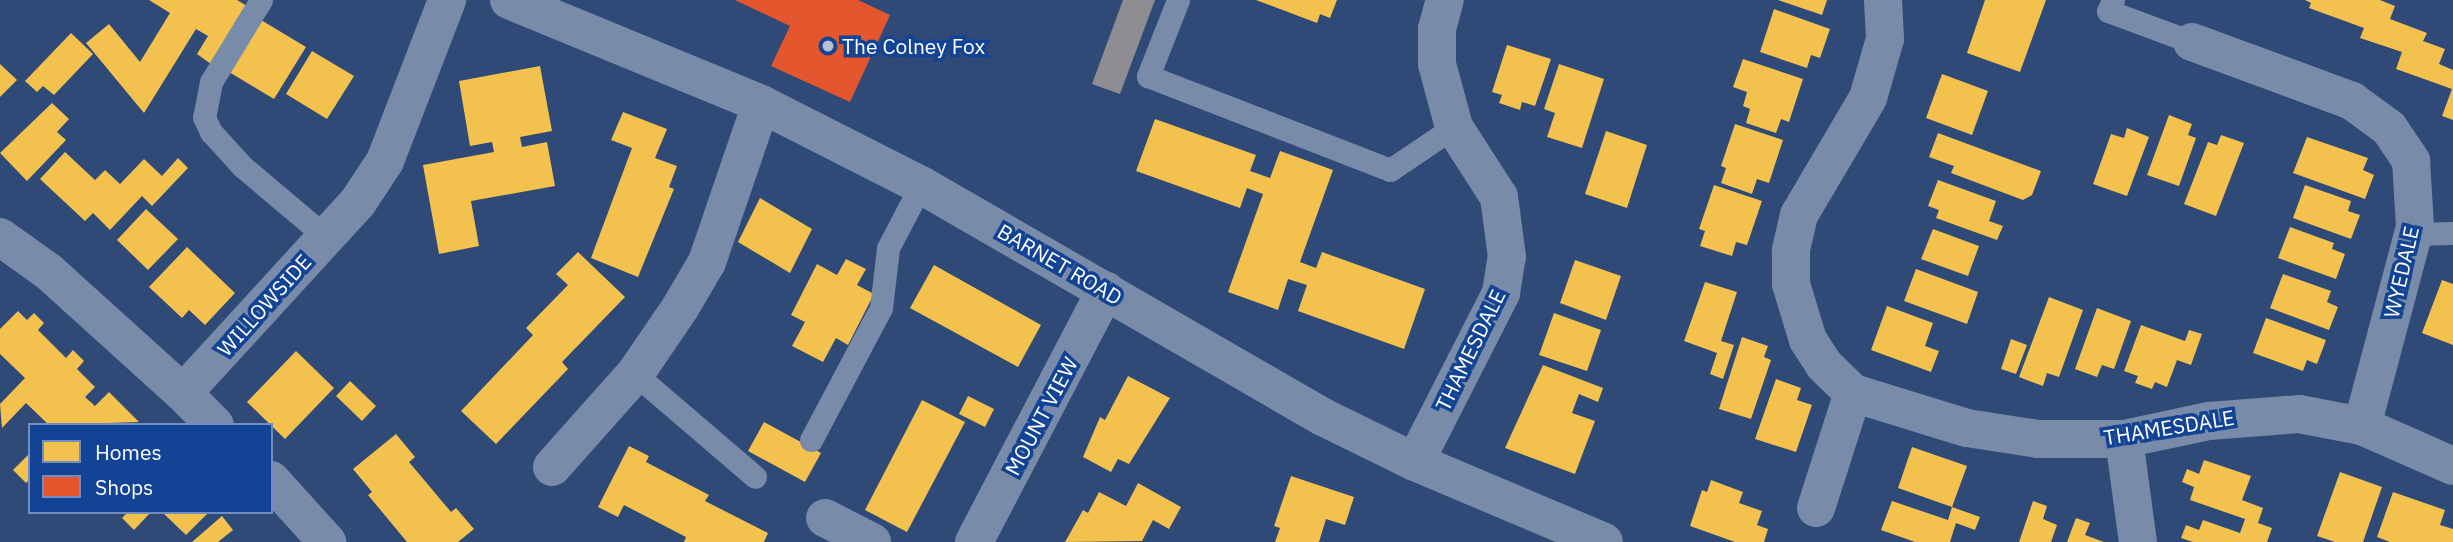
<!DOCTYPE html>
<html>
<head>
<meta charset="utf-8">
<style>
  body { margin:0 }
  #map { position:relative; width:2453px; height:542px; overflow:hidden; background:#2f4a77; font-family:"IBM Plex Sans",sans-serif }
  div>[style] { position:absolute }
  [style*='--x'] { left:calc(var(--x)*1px); top:calc(var(--y)*1px); width:calc(var(--w)*1px); rotate:calc(var(--a)*1deg) }
  .homes>* { inset:0; background:#f2c14e }
  .shops>* { inset:0; background:#e4572e }
  .industry>* { inset:0; background:#8d8d92 }
  .service>* { height:23px; margin:-11.5px; padding:0 11.5px; transform-origin:11.5px; border-radius:11.5px; background:#788ba9 }
  .minor>* { height:38px; margin:-19px; padding:0 19px; transform-origin:19px; border-radius:19px; background:#788ba9 }
  .tertiary>* { height:38px; margin:-19px; padding:0 19px; transform-origin:19px; border-radius:19px; background:#788ba9 }
  .dots>* { width:19px; height:19px; translate:-50% -50%; box-sizing:border-box; border:4px solid #124394; border-radius:50% }
  span { translate:-50% -50%; white-space:nowrap; text-align:center; line-height:1.15; -webkit-text-stroke:7px #124394; paint-order:stroke }
  .poi-label { font-size:21px; color:#fff }
  .left { translate:0 -50%; text-align:left }
  .street-label { font-size:21px; color:#fff }
  .legend { position:absolute; left:28px; top:423px; width:245px; height:91px; box-sizing:border-box; background:#124394; border:2px solid #718ebf; margin:0; padding:9px 12px; list-style:none; font-size:21px; color:#fff }
  .legend li { display:flex; align-items:center; gap:14px; height:35px }
  .legend b { width:35px; border:2px solid #718ebf }
</style>
</head>
<body>
<div id="map">
  <div class="homes">
    <i style="clip-path:polygon(149px 0,237px 0,247px 6px,211px 64px,197px 54px,208px 36px,196px 29px,144px 113px,86px 43px,109px 24px,140px 62px,170px 13px)"></i>
    <i style="clip-path:polygon(1256px 0,1337px 0,1330px 18px,1320px 14px,1317px 23px)"></i>
    <i style="clip-path:polygon(1778px 0,1827px 0,1822px 15px)"></i>
    <i style="clip-path:polygon(1985px 0,2046px 0,2020px 72px,1967px 53px)"></i>
    <i style="clip-path:polygon(2305px 0,2380px 0,2395px 6px,2390px 19px,2427px 33px,2423px 41px,2445px 49px,2439px 64px,2453px 70px,2453px 120px,2442px 116px,2452px 89px,2396px 69px,2402px 52px,2360px 38px,2364px 28px,2309px 8px,2311px 3px)"></i>
    <i style="clip-path:polygon(1774px 9px,1830px 29px,1820px 58px,1811px 55px,1807px 68px,1760px 52px)"></i>
    <i style="clip-path:polygon(256px 17px,306px 47px,274px 99px,224px 69px)"></i>
    <i style="clip-path:polygon(71px 33px,93px 54px,54px 95px,43px 86px,37px 92px,25px 81px)"></i>
    <i style="clip-path:polygon(1507px 45px,1551px 59px,1535px 106px,1522px 102px,1520px 110px,1499px 103px,1502px 95px,1492px 92px)"></i>
    <i style="clip-path:polygon(312px 51px,354px 76px,327px 119px,286px 94px)"></i>
    <i style="clip-path:polygon(1743px 59px,1803px 79px,1789px 122px,1781px 119px,1776px 133px,1746px 123px,1750px 109px,1743px 106px,1747px 92px,1733px 87px)"></i>
    <i style="clip-path:polygon(0 64px,17px 80px,0 97px)"></i>
    <i style="clip-path:polygon(1559px 64px,1604px 79px,1582px 148px,1547px 137px,1555px 113px,1544px 109px)"></i>
    <i style="clip-path:polygon(540px 66px,552px 131px,520px 137px,522px 147px,547px 142px,555px 186px,471px 201px,479px 246px,439px 254px,423px 165px,494px 152px,492px 142px,470px 146px,459px 81px)"></i>
    <i style="clip-path:polygon(1942px 74px,1988px 91px,1972px 135px,1926px 118px)"></i>
    <i style="clip-path:polygon(52px 103px,69px 119px,57px 132px,66px 140px,27px 181px,0 153px)"></i>
    <i style="clip-path:polygon(623px 112px,667px 129px,655px 158px,677px 166px,669px 187px,674px 189px,638px 277px,591px 258px,632px 148px,611px 140px)"></i>
    <i style="clip-path:polygon(2169px 115px,2192px 124px,2188px 135px,2196px 138px,2179px 186px,2147px 175px)"></i>
    <i style="clip-path:polygon(1155px 119px,1256px 155px,1250px 171px,1270px 178px,1280px 151px,1333px 170px,1300px 262px,1316px 268px,1322px 252px,1425px 289px,1404px 349px,1298px 311px,1307px 285px,1288px 279px,1278px 310px,1228px 292px,1263px 194px,1247px 188px,1240px 208px,1136px 171px)"></i>
    <i style="clip-path:polygon(1735px 124px,1783px 140px,1769px 183px,1757px 179px,1752px 194px,1721px 183px,1726px 168px,1721px 166px)"></i>
    <i style="clip-path:polygon(2127px 128px,2149px 137px,2127px 196px,2093px 184px,2111px 134px,2124px 138px)"></i>
    <i style="clip-path:polygon(1606px 131px,1647px 145px,1627px 208px,1585px 194px)"></i>
    <i style="clip-path:polygon(1938px 133px,2041px 171px,2032px 195px,2023px 200px,1951px 173px,1954px 166px,1929px 157px)"></i>
    <i style="clip-path:polygon(2221px 135px,2244px 143px,2216px 216px,2184px 204px,2208px 142px,2217px 145px)"></i>
    <i style="clip-path:polygon(2307px 137px,2368px 158px,2363px 170px,2374px 175px,2365px 199px,2293px 173px)"></i>
    <i style="clip-path:polygon(65px 152px,95px 180px,105px 170px,120px 184px,144px 159px,162px 176px,178px 158px,188px 168px,152px 206px,142px 196px,110px 230px,93px 213px,85px 221px,40px 179px)"></i>
    <i style="clip-path:polygon(1938px 180px,1996px 201px,1989px 221px,2003px 226px,1997px 240px,1936px 218px,1939px 210px,1928px 206px)"></i>
    <i style="clip-path:polygon(1714px 185px,1762px 201px,1747px 245px,1736px 242px,1732px 256px,1700px 246px,1705px 231px,1699px 229px)"></i>
    <i style="clip-path:polygon(2305px 185px,2351px 201px,2348px 211px,2360px 215px,2351px 239px,2293px 218px)"></i>
    <i style="clip-path:polygon(760px 198px,812px 229px,790px 273px,738px 242px)"></i>
    <i style="clip-path:polygon(146px 209px,178px 239px,148px 270px,117px 240px)"></i>
    <i style="clip-path:polygon(2290px 227px,2334px 243px,2332px 249px,2345px 254px,2336px 279px,2278px 258px)"></i>
    <i style="clip-path:polygon(1933px 229px,1979px 246px,1968px 276px,1921px 259px)"></i>
    <i style="clip-path:polygon(187px 247px,235px 293px,205px 325px,189px 310px,182px 318px,149px 287px)"></i>
    <i style="clip-path:polygon(578px 252px,625px 297px,562px 362px,568px 369px,496px 444px,461px 411px,533px 335px,526px 328px,568px 285px,556px 274px)"></i>
    <i style="clip-path:polygon(846px 259px,866px 269px,857px 285px,874px 294px,848px 345px,836px 338px,823px 362px,792px 346px,805px 322px,791px 315px,817px 264px,837px 275px)"></i>
    <i style="clip-path:polygon(1575px 260px,1621px 276px,1606px 320px,1560px 303px)"></i>
    <i style="clip-path:polygon(934px 265px,1041px 325px,1018px 367px,910px 308px)"></i>
    <i style="clip-path:polygon(1916px 269px,1978px 292px,1967px 324px,1904px 301px)"></i>
    <i style="clip-path:polygon(2283px 274px,2331px 291px,2327px 302px,2338px 307px,2329px 330px,2270px 308px)"></i>
    <i style="clip-path:polygon(2442px 280px,2453px 284px,2453px 345px,2422px 333px)"></i>
    <i style="clip-path:polygon(1705px 282px,1737px 292px,1721px 341px,1734px 345px,1723px 379px,1710px 374px,1717px 353px,1684px 341px)"></i>
    <i style="clip-path:polygon(2049px 297px,2083px 310px,2059px 377px,2047px 373px,2043px 386px,2019px 377px)"></i>
    <i style="clip-path:polygon(1887px 306px,1933px 323px,1925px 346px,1939px 351px,1931px 372px,1871px 350px)"></i>
    <i style="clip-path:polygon(2097px 308px,2131px 321px,2114px 369px,2102px 365px,2097px 377px,2075px 369px)"></i>
    <i style="clip-path:polygon(18px 311px,27px 320px,34px 313px,44px 323px,38px 330px,66px 358px,73px 350px,84px 361px,77px 369px,95px 387px,85px 397px,95px 406px,109px 392px,139px 422px,49px 425px,26px 403px,2px 428px,0 404px,25px 378px,0 354px,0 329px)"></i>
    <i style="clip-path:polygon(1554px 313px,1601px 330px,1587px 371px,1539px 355px)"></i>
    <i style="clip-path:polygon(2266px 318px,2326px 340px,2317px 364px,2307px 360px,2303px 371px,2253px 353px)"></i>
    <i style="clip-path:polygon(2141px 325px,2185px 341px,2189px 330px,2202px 334px,2191px 365px,2177px 360px,2167px 387px,2155px 382px,2152px 389px,2135px 383px,2138px 376px,2124px 371px)"></i>
    <i style="clip-path:polygon(1742px 337px,1768px 346px,1764px 357px,1771px 360px,1751px 419px,1719px 409px)"></i>
    <i style="clip-path:polygon(2011px 339px,2027px 345px,2016px 374px,2001px 369px)"></i>
    <i style="clip-path:polygon(296px 351px,334px 388px,285px 439px,247px 402px)"></i>
    <i style="clip-path:polygon(1543px 365px,1603px 388px,1598px 402px,1579px 394px,1572px 413px,1595px 421px,1575px 474px,1505px 448px)"></i>
    <i style="clip-path:polygon(1128px 376px,1170px 398px,1129px 464px,1118px 459px,1111px 472px,1083px 457px,1100px 417px,1105px 420px)"></i>
    <i style="clip-path:polygon(1776px 379px,1801px 388px,1797px 400px,1812px 405px,1796px 452px,1755px 439px)"></i>
    <i style="clip-path:polygon(350px 381px,376px 406px,362px 421px,336px 396px)"></i>
    <i style="clip-path:polygon(968px 396px,994px 409px,985px 427px,959px 414px)"></i>
    <i style="clip-path:polygon(922px 400px,965px 422px,907px 532px,865px 510px)"></i>
    <i style="clip-path:polygon(764px 422px,821px 453px,805px 482px,748px 451px)"></i>
    <i style="clip-path:polygon(396px 434px,415px 457px,409px 462px,451px 512px,456px 508px,474px 529px,458px 542px,407px 542px,368px 495px,372px 492px,353px 469px)"></i>
    <i style="clip-path:polygon(629px 446px,649px 456px,646px 462px,709px 495px,705px 501px,768px 533px,764px 542px,684px 542px,686px 537px,624px 505px,618px 517px,598px 507px)"></i>
    <i style="clip-path:polygon(1912px 447px,1967px 466px,1952px 507px,1980px 517px,1975px 530px,1956px 523px,1950px 542px,1915px 542px,1881px 530px,1892px 501px,1948px 520px,1952px 507px,1898px 488px)"></i>
    <i style="clip-path:polygon(30px 453px,30px 479px,26px 483px,13px 470px)"></i>
    <i style="clip-path:polygon(2204px 460px,2251px 476px,2242px 500px,2263px 508px,2258px 523px,2272px 528px,2267px 542px,2193px 542px,2181px 538px,2186px 525px,2199px 530px,2203px 520px,2240px 533px,2245px 519px,2190px 500px,2194px 487px,2182px 482px,2187px 469px,2199px 474px)"></i>
    <i style="clip-path:polygon(2340px 472px,2382px 487px,2363px 542px,2335px 542px,2317px 536px)"></i>
    <i style="clip-path:polygon(1291px 476px,1354px 497px,1345px 525px,1326px 519px,1319px 542px,1275px 542px,1280px 528px,1274px 526px)"></i>
    <i style="clip-path:polygon(1711px 480px,1743px 492px,1739px 503px,1762px 511px,1757px 525px,1768px 529px,1764px 542px,1735px 542px,1690px 526px,1702px 490px,1707px 492px)"></i>
    <i style="clip-path:polygon(1138px 483px,1181px 507px,1169px 529px,1153px 520px,1142px 541px,1065px 542px,1083px 510px,1088px 513px,1099px 492px,1126px 506px)"></i>
    <i style="clip-path:polygon(2393px 492px,2445px 510px,2440px 525px,2453px 529px,2453px 542px,2390px 542px,2377px 537px)"></i>
    <i style="clip-path:polygon(2033px 501px,2047px 506px,2043px 519px,2057px 525px,2051px 542px,2019px 542px)"></i>
    <i style="clip-path:polygon(128px 512px,151px 512px,134px 530px,122px 518px)"></i>
    <i style="clip-path:polygon(162px 512px,209px 512px,186px 535px)"></i>
    <i style="clip-path:polygon(222px 516px,233px 530px,218px 542px,192px 542px)"></i>
    <i style="clip-path:polygon(2076px 518px,2090px 523px,2085px 535px,2104px 542px,2067px 542px)"></i>
  </div>
  <div class="shops">
    <i style="clip-path:polygon(735px 0,858px 0,890px 15px,850px 102px,771px 66px,790px 26px)"></i>
  </div>
  <div class="industry">
    <i style="clip-path:polygon(1123px 0,1155px 0,1120px 94px,1092px 84px)"></i>
  </div>
  <div class="service">
    <i style="--x:261;--y:0;--w:96;--a:121.4"></i>
    <i style="--x:211;--y:82;--w:36;--a:101"></i>
    <i style="--x:204;--y:117;--w:17;--a:65"></i>
    <i style="--x:211;--y:132;--w:47;--a:47.6"></i>
    <i style="--x:243;--y:167;--w:109;--a:40.1"></i>
    <i style="--x:1178;--y:0;--w:82;--a:111.5"></i>
    <i style="--x:1148;--y:76;--w:260;--a:21.2"></i>
    <i style="--x:1390;--y:170;--w:77;--a:-33.9"></i>
    <i style="--x:2113;--y:0;--w:12;--a:114"></i>
    <i style="--x:2108;--y:11;--w:90;--a:20.3"></i>
    <i style="--x:2413;--y:234;--w:40;--a:-1.4"></i>
    <i style="--x:635;--y:374;--w:158;--a:40.6"></i>
    <i style="--x:811;--y:440;--w:149;--a:-62.1"></i>
    <i style="--x:881;--y:308;--w:60;--a:-83.3"></i>
    <i style="--x:888;--y:248;--w:71;--a:-62.4"></i>
  </div>
  <div class="minor">
    <i style="--x:1883;--y:0;--w:39;--a:87"></i>
    <i style="--x:1885;--y:39;--w:61;--a:106.1"></i>
    <i style="--x:1868;--y:98;--w:136;--a:120.5"></i>
    <i style="--x:1799;--y:215;--w:37;--a:103"></i>
    <i style="--x:1791;--y:251;--w:33;--a:90"></i>
    <i style="--x:1791;--y:284;--w:59;--a:73.1"></i>
    <i style="--x:1808;--y:340;--w:30;--a:57"></i>
    <i style="--x:1824;--y:365;--w:40;--a:44"></i>
    <i style="--x:1853;--y:393;--w:119;--a:17.1"></i>
    <i style="--x:1967;--y:428;--w:72;--a:8.8"></i>
    <i style="--x:2038;--y:439;--w:86;--a:0"></i>
    <i style="--x:2124;--y:439;--w:87;--a:-12"></i>
    <i style="--x:2209;--y:421;--w:90;--a:-4.4"></i>
    <i style="--x:2299;--y:414;--w:64;--a:10.8"></i>
    <i style="--x:2362;--y:426;--w:99;--a:23.7"></i>
    <i style="--x:2192;--y:42;--w:171;--a:20.2"></i>
    <i style="--x:2352;--y:101;--w:46;--a:36.1"></i>
    <i style="--x:2389;--y:128;--w:40;--a:56"></i>
    <i style="--x:2411;--y:161;--w:66;--a:86.5"></i>
    <i style="--x:2415;--y:227;--w:206;--a:104.9"></i>
    <i style="--x:0;--y:237;--w:60;--a:35.5"></i>
    <i style="--x:49;--y:272;--w:181;--a:42.1"></i>
    <i style="--x:183;--y:393;--w:259;--a:-47.5"></i>
    <i style="--x:358;--y:202;--w:49;--a:-56.6"></i>
    <i style="--x:385;--y:161;--w:173;--a:-68.9"></i>
    <i style="--x:183;--y:393;--w:45;--a:45"></i>
    <i style="--x:2124;--y:439;--w:104;--a:82.3"></i>
    <i style="--x:1415;--y:462;--w:190;--a:-63"></i>
    <i style="--x:1501;--y:293;--w:36;--a:-81"></i>
    <i style="--x:1507;--y:257;--w:61;--a:-97.6"></i>
    <i style="--x:1499;--y:197;--w:83;--a:-122.7"></i>
    <i style="--x:1454;--y:127;--w:65;--a:-105.1"></i>
    <i style="--x:1437;--y:64;--w:35;--a:-90"></i>
    <i style="--x:1437;--y:29;--w:30;--a:-75"></i>
    <i style="--x:552;--y:467;--w:125;--a:-48.3"></i>
    <i style="--x:635;--y:374;--w:80;--a:-55.7"></i>
    <i style="--x:680;--y:308;--w:53;--a:-59.6"></i>
    <i style="--x:707;--y:262;--w:167;--a:-71.1"></i>
    <i style="--x:271;--y:480;--w:84;--a:47.9"></i>
    <i style="--x:1816;--y:508;--w:121;--a:-72.2"></i>
    <i style="--x:825;--y:518;--w:53;--a:27.1"></i>
    <i style="--x:974;--y:542;--w:284;--a:-62.4"></i>
  </div>
  <div class="tertiary">
    <i style="--x:509;--y:0;--w:273;--a:22.4"></i>
    <i style="--x:761;--y:104;--w:179;--a:26.9"></i>
    <i style="--x:921;--y:185;--w:464;--a:30"></i>
    <i style="--x:1323;--y:417;--w:102;--a:26.1"></i>
    <i style="--x:1415;--y:462;--w:205;--a:22.9"></i>
  </div>
  <div class="dots">
    <i style="left:828px;top:46px;background:#b6c0cf"></i>
  </div>
  <div class="poi-label">
    <span class="left" style="left:842px;top:46px">The Colney Fox</span>
  </div>
  <div class="street-label">
    <span style="left:1060px;top:264px;rotate:30deg">BARNET ROAD</span>
    <span style="left:2401px;top:272px;rotate:-77deg">WYEDALE</span>
    <span style="left:264px;top:305px;rotate:-48deg">WILLOWSIDE</span>
    <span style="left:1470px;top:350px;rotate:-64deg">THAMESDALE</span>
    <span style="left:1041px;top:416px;rotate:-62deg">MOUNT VIEW</span>
    <span style="left:2169px;top:427px;rotate:-9deg">THAMESDALE</span>
  </div>
  <ul class="legend">
  <li><b style="height:19px;background:#f2c14e"></b>Homes</li>
  <li><b style="height:19px;background:#e4572e"></b>Shops</li>
  </ul>
</div>
</body>
</html>
